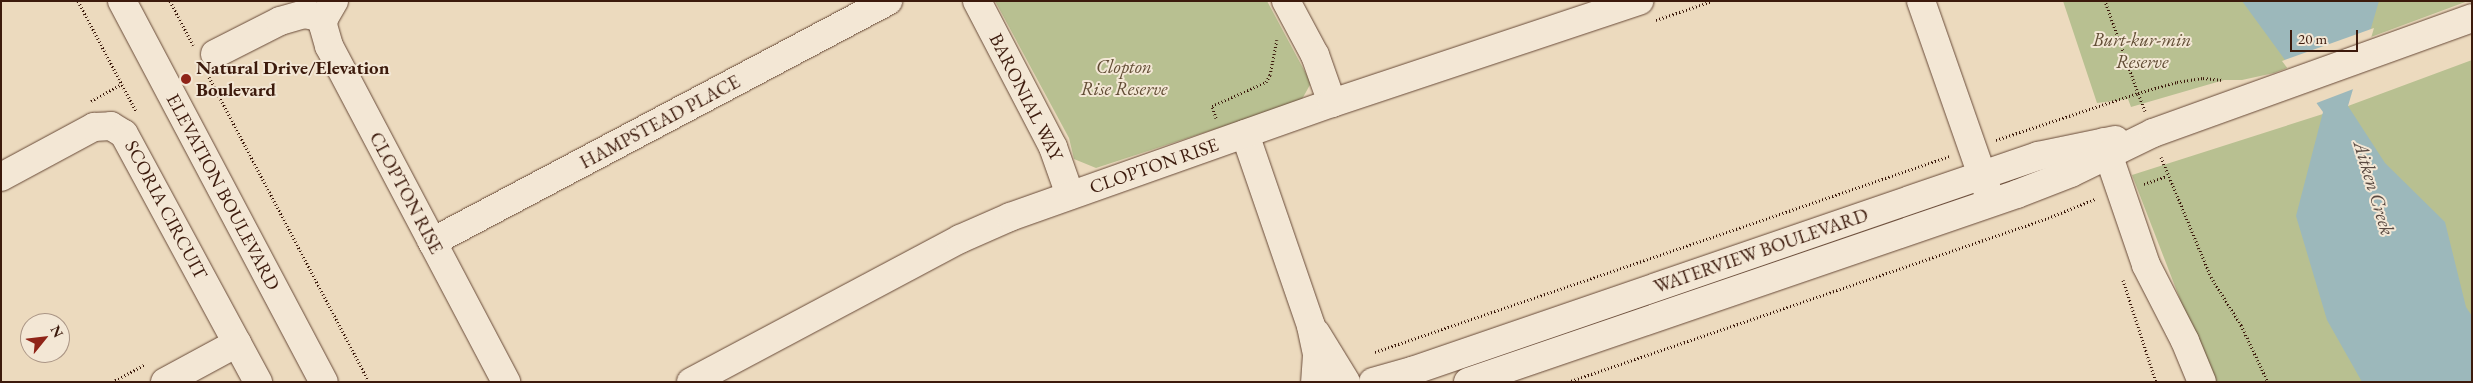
<!DOCTYPE html>
<html>
<head>
<meta charset="utf-8">
<style>
  body { margin:0 }
  #map { position:relative; width:2473px; height:383px; overflow:hidden; background:#ecdabe; font-family:"EB Garamond",serif }
  div>[style] { position:absolute }
  [style*='--x'] { left:calc(var(--x)*1px); top:calc(var(--y)*1px); width:calc(var(--w)*1px); rotate:calc(var(--a)*1deg) }
  .green>* { inset:0; background:#b8c091 }
  .water>* { inset:0; background:#9cb8bb }
  .pier>* { inset:0; background:#ecdabe }
  .path>* { height:3px; margin-top:-1.5px; transform-origin:0; background:repeating-linear-gradient(90deg,#3c1a0c 0 1px,transparent 0 3.5px) }
  .roads { filter:drop-shadow(0 0 1px #684a38) drop-shadow(0 0 1px #684a38) }
  .minor>* { height:28px; margin:-14px; padding:0 14px; transform-origin:14px; border-radius:14px; background:#f3e7d5 }
  .dots>* { width:14px; height:14px; translate:-50% -50%; box-sizing:border-box; border:2px solid #f3e7d5; border-radius:50% }
  span { translate:-50% -50%; white-space:nowrap; text-align:center; line-height:1.15; -webkit-text-stroke:4px #f3e7d5; paint-order:stroke }
  .park-label { font-size:19px; color:#614c34; font-style:italic }
  .poi-label { font-size:19px; color:#3c1a0c; font-weight:700 }
  .left { translate:0 -50%; text-align:left }
  .street-label { font-size:19px; color:#3c1a0c }
  .water-label { font-size:20px; color:#594941; font-style:italic }
  .frame { position:absolute; inset:0; border:2px solid #3c1a0c; pointer-events:none }
  .north { position:absolute; left:20px; top:313px; width:50px; height:50px; box-sizing:border-box; background:#f3e7d5; border:1px solid #aa9585; border-radius:50%; rotate:61deg; font-size:14px; font-weight:700; line-height:20px; text-align:center; color:#3c1a0c }
  .north::after { content:''; display:block; margin:auto; width:18px; height:22px; background:#8f2418; clip-path:polygon(50% 0,100% 100%,50% 72%,0 100%) }
  .scale { position:absolute; left:2290px; top:30px; width:68px; height:22px; box-sizing:border-box; border:2px solid #3c1a0c; border-top:0; padding-left:6px; font-size:15px; line-height:18px; white-space:nowrap; color:#3c1a0c; -webkit-text-stroke:4px #f3e7d5; paint-order:stroke }
</style>
</head>
<body>
<div id="map">
  <div class="green">
    <i style="clip-path:polygon(995px 1px,1267px 1px,1311px 83px,1301px 101px,1096px 168px,1074px 159px,1069px 138px)"></i>
    <i style="clip-path:polygon(2063px 1px,2468px 1px,2274px 73px,2242px 80px,2224px 80px,2131px 107px,2128px 99px,2097px 103px)"></i>
    <i style="clip-path:polygon(2472px 60px,2472px 382px,2212px 382px,2132px 175px,2348px 106px)"></i>
  </div>
  <div class="water">
    <i style="clip-path:polygon(2242px 1px,2379px 1px,2348px 106px,2385px 163px,2445px 222px,2466px 307px,2472px 316px,2472px 382px,2362px 382px,2327px 320px,2296px 216px,2323px 112px)"></i>
  </div>
  <div class="pier">
    <i style="clip-path:polygon(2374px 28px,2356px 88px,2314px 104px,2282px 61px)"></i>
  </div>
  <div class="path">
    <i style="--x:78;--y:1;--w:124;--a:62.2"></i>
    <i style="--x:170;--y:1;--w:50;--a:62.4"></i>
    <i style="--x:1656;--y:20;--w:59;--a:-18.7"></i>
    <i style="--x:209;--y:77;--w:344;--a:62.3"></i>
    <i style="--x:91;--y:101;--w:35;--a:-29"></i>
    <i style="--x:2145;--y:111;--w:19;--a:-111"></i>
    <i style="--x:2138;--y:93;--w:41;--a:-15.8"></i>
    <i style="--x:2177;--y:82;--w:26;--a:-9"></i>
    <i style="--x:2203;--y:78;--w:20;--a:6"></i>
    <i style="--x:1216;--y:118;--w:13;--a:-108"></i>
    <i style="--x:1212;--y:106;--w:59;--a:-24"></i>
    <i style="--x:1266;--y:82;--w:8;--a:-60"></i>
    <i style="--x:1270;--y:75;--w:36;--a:-79"></i>
    <i style="--x:1996;--y:140;--w:150;--a:-18.3"></i>
    <i style="--x:2138;--y:93;--w:98;--a:-109.7"></i>
    <i style="--x:2161;--y:157;--w:130;--a:67.4"></i>
    <i style="--x:2211;--y:277;--w:57;--a:58"></i>
    <i style="--x:2241;--y:325;--w:63;--a:64.7"></i>
    <i style="--x:2144;--y:184;--w:24;--a:-19"></i>
    <i style="--x:2123;--y:280;--w:107;--a:72.1"></i>
    <i style="--x:1375;--y:352;--w:607;--a:-18.82"></i>
    <i style="--x:112;--y:382;--w:38;--a:-28"></i>
    <i style="--x:1568;--y:382;--w:507;--a:-18.86"></i>
    <i style="--x:2048;--y:218;--w:51;--a:-22"></i>
  </div>
  <div class="roads">
    <div class="minor">
      <i style="--x:122;--y:1;--w:431;--a:62.1"></i>
      <i style="--x:334;--y:1;--w:20;--a:120"></i>
      <i style="--x:324;--y:18;--w:7;--a:98"></i>
      <i style="--x:323;--y:25;--w:22;--a:74"></i>
      <i style="--x:329;--y:46;--w:380;--a:62.2"></i>
      <i style="--x:977;--y:1;--w:165;--a:62.5"></i>
      <i style="--x:1053;--y:147;--w:51;--a:70.5"></i>
      <i style="--x:1286;--y:1;--w:61;--a:61.8"></i>
      <i style="--x:1315;--y:55;--w:51;--a:70.5"></i>
      <i style="--x:1921;--y:1;--w:202;--a:70.7"></i>
      <i style="--x:215;--y:54;--w:73;--a:-26.9"></i>
      <i style="--x:280;--y:21;--w:25;--a:-16"></i>
      <i style="--x:304;--y:14;--w:20;--a:11"></i>
      <i style="--x:1245;--y:134;--w:203;--a:71"></i>
      <i style="--x:1311;--y:326;--w:30;--a:78"></i>
      <i style="--x:1317;--y:355;--w:27;--a:94"></i>
      <i style="--x:2104;--y:142;--w:130;--a:71.1"></i>
      <i style="--x:2146;--y:265;--w:85;--a:62.8"></i>
      <i style="--x:2185;--y:341;--w:44;--a:67.5"></i>
      <i style="--x:1;--y:177;--w:106;--a:-28.3"></i>
      <i style="--x:94;--y:127;--w:17;--a:-3"></i>
      <i style="--x:111;--y:126;--w:15;--a:32"></i>
      <i style="--x:124;--y:134;--w:282;--a:61.6"></i>
      <i style="--x:432;--y:242;--w:516;--a:-27.86"></i>
      <i style="--x:1316;--y:333;--w:57;--a:58.5"></i>
      <i style="--x:165;--y:382;--w:82;--a:-28.4"></i>
      <i style="--x:691;--y:382;--w:305;--a:-28"></i>
      <i style="--x:960;--y:239;--w:55;--a:-23.7"></i>
      <i style="--x:1010;--y:217;--w:342;--a:-19.5"></i>
      <i style="--x:1332;--y:103;--w:324;--a:-18.4"></i>
      <i style="--x:1373;--y:382;--w:41;--a:-15.8"></i>
      <i style="--x:1412;--y:371;--w:662;--a:-18.96"></i>
      <i style="--x:2038;--y:156;--w:79;--a:-11.7"></i>
      <i style="--x:1468;--y:382;--w:580;--a:-18.9"></i>
      <i style="--x:2017;--y:194;--w:58;--a:-21.3"></i>
      <i style="--x:2071;--y:173;--w:91;--a:-26"></i>
      <i style="--x:2153;--y:133;--w:339;--a:-19.8"></i>
    </div>
  </div>
  <div class="dots">
    <i style="left:186px;top:79px;background:#8f2418"></i>
  </div>
  <div class="park-label">
    <span style="left:2142px;top:51px">Burt-kur-min<br>Reserve</span>
    <span style="left:1124px;top:78px">Clopton<br>Rise Reserve</span>
  </div>
  <div class="poi-label">
    <span class="left" style="left:196px;top:79px">Natural Drive/Elevation<br>Boulevard</span>
  </div>
  <div class="street-label">
    <span style="left:1026px;top:97px;rotate:63deg">BARONIAL WAY</span>
    <span style="left:660px;top:122px;rotate:-28deg">HAMPSTEAD PLACE</span>
    <span style="left:1154px;top:166px;rotate:-19deg">CLOPTON RISE</span>
    <span style="left:223px;top:192px;rotate:62deg">ELEVATION BOULEVARD</span>
    <span style="left:406px;top:193px;rotate:62deg">CLOPTON RISE</span>
    <span style="left:166px;top:210px;rotate:62deg">SCORIA CIRCUIT</span>
    <span style="left:1761px;top:251px;rotate:-19deg">WATERVIEW BOULEVARD</span>
  </div>
  <div class="water-label">
    <span style="left:2374px;top:188px;rotate:73deg">Aitken Creek</span>
  </div>
  <div class="frame"></div>
  <div class="north">N</div>
  <div class="scale">20 m</div>
</div>
</body>
</html>
